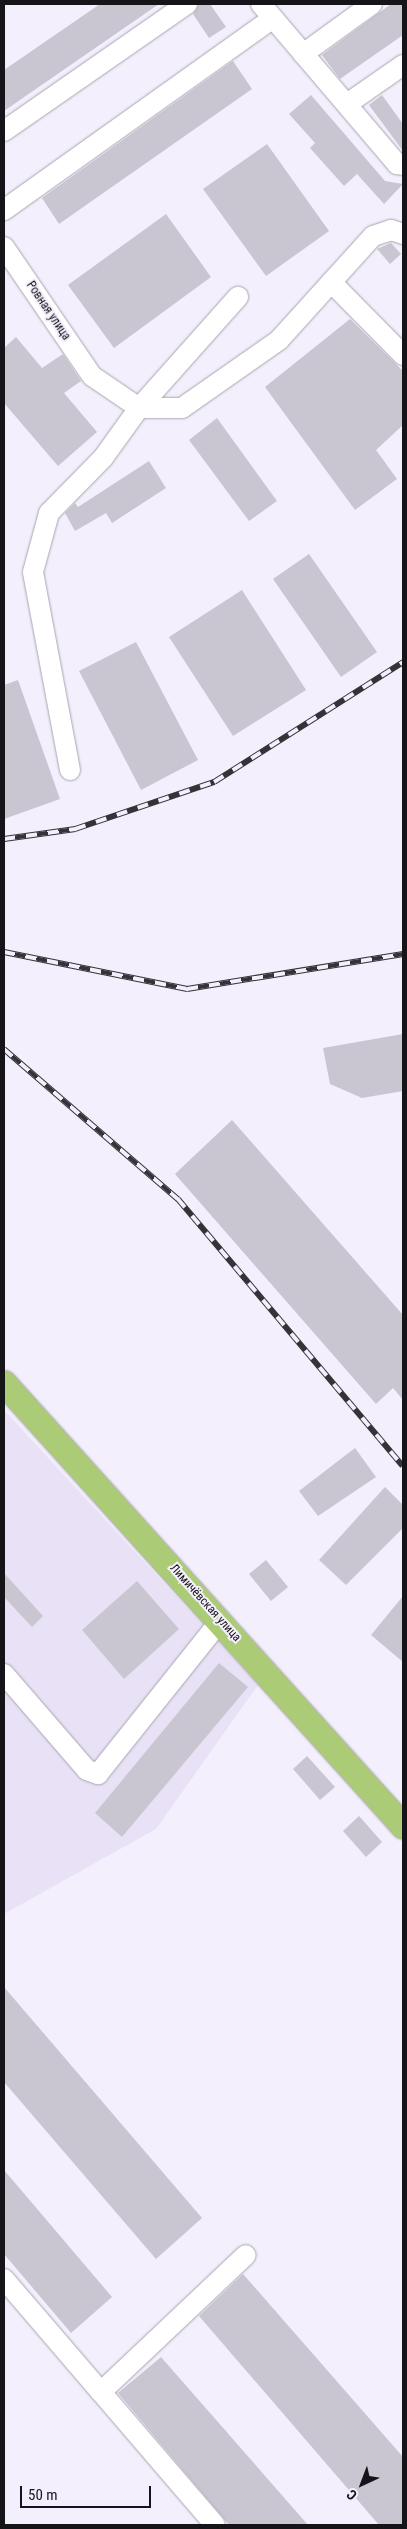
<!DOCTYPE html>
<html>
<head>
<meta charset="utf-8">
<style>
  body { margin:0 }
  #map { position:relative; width:407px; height:2529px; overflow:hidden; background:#f4effc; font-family:"Roboto Condensed",sans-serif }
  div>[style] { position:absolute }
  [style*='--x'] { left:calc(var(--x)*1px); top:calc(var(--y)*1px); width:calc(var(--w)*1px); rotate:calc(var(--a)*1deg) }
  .built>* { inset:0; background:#e9e2f6 }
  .building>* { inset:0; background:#c9c5d1 }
  .roads { filter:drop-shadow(0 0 1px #a8a4b0) drop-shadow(0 0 1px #a8a4b0) }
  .minor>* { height:20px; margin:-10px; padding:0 10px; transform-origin:10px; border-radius:10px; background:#fff }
  .major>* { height:25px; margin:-12.5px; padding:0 12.5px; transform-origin:12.5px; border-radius:12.5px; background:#accb76 }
  .rail>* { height:5.5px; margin-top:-2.75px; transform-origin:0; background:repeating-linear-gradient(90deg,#f4effc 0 11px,#343338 0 22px); box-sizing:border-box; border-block:1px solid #343338 }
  span { translate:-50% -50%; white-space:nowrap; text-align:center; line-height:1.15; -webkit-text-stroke:4px #f4effc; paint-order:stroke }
  .street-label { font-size:12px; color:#151418 }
  .frame { position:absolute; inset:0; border:5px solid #151418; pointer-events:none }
  .north { position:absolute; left:337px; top:2459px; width:50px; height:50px; -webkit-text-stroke:4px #f4effc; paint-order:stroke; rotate:223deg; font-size:14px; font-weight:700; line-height:20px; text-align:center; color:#151418 }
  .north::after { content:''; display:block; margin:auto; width:18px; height:22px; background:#151418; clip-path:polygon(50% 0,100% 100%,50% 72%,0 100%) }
  .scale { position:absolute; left:20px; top:2486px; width:131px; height:22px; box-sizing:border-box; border:2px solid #151418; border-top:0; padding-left:6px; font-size:15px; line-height:18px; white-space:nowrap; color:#151418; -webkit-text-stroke:4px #f4effc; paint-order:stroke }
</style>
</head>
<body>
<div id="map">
  <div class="built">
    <i style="clip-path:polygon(4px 1410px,258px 1685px,156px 1829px,4px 1914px)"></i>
  </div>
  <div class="building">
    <i style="clip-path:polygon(100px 4px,159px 4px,4px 111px,4px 70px)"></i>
    <i style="clip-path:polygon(199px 4px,210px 4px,226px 27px,209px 38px,193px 14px)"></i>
    <i style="clip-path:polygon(391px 4px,403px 4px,403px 35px,340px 79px,322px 55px)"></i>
    <i style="clip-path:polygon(233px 61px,252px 89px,59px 224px,42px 198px)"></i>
    <i style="clip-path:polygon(311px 95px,385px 181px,403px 184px,384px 204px,357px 174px,344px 186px,310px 148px,315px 143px,289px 114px)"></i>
    <i style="clip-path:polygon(382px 95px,403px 124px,403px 151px,369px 105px)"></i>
    <i style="clip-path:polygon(267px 144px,329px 231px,266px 276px,203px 189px)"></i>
    <i style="clip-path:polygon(166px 214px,211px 277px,114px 348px,68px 285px)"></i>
    <i style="clip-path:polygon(391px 243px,401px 254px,390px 264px,377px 249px)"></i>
    <i style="clip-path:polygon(350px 319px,403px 371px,403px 425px,376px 450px,397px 479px,355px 510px,265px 387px)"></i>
    <i style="clip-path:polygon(16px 337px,42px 368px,63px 354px,81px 381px,64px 393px,97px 432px,58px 466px,4px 403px,4px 348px)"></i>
    <i style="clip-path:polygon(217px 418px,277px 501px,249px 521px,189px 440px)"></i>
    <i style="clip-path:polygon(149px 461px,166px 488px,112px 523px,106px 513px,75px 531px,65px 513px,75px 503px,78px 507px)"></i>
    <i style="clip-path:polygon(309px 554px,377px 652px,341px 677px,273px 579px)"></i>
    <i style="clip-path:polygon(242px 590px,306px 690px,233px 736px,169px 637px)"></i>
    <i style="clip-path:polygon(136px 642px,198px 760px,141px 790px,79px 671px)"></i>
    <i style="clip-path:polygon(18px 680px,60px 799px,4px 819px,4px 685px)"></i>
    <i style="clip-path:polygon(403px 1034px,403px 1091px,362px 1098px,330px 1084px,323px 1048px)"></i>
    <i style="clip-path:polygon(232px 1120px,403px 1315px,403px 1400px,393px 1388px,376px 1404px,175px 1174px)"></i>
    <i style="clip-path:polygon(355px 1448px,376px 1477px,318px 1516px,299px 1491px)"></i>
    <i style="clip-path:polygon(385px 1487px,403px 1505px,403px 1528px,346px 1585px,319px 1560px)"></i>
    <i style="clip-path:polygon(266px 1560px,288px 1587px,271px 1601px,249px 1574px)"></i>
    <i style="clip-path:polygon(4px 1573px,43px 1616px,32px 1627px,4px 1597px)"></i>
    <i style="clip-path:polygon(137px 1581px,179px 1629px,124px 1679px,82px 1630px)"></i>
    <i style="clip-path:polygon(403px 1596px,403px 1662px,371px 1635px)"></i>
    <i style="clip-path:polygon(219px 1663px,248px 1687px,122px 1837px,95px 1813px)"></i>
    <i style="clip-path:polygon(307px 1756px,335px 1787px,320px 1800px,293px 1769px)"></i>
    <i style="clip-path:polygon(359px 1816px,382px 1842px,366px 1857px,343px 1831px)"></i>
    <i style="clip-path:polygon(4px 1987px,202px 2218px,156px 2259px,4px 2082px)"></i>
    <i style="clip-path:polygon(4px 2170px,112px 2297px,71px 2333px,4px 2254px)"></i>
    <i style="clip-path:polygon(243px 2274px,403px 2457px,403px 2525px,379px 2525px,199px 2316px)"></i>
    <i style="clip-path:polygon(161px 2357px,308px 2525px,229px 2525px,118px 2393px)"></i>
  </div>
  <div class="roads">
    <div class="minor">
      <i style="--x:261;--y:4;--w:210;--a:49.6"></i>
      <i style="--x:397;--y:164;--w:6;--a:9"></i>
      <i style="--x:303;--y:54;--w:85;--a:-35.9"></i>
      <i style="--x:347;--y:104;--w:68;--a:-34.9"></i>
      <i style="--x:4;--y:131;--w:223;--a:-34.8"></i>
      <i style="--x:4;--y:210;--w:329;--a:-35.5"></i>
      <i style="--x:4;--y:247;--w:156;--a:55.7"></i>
      <i style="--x:92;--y:376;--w:57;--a:34.2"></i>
      <i style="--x:139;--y:408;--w:43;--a:0"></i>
      <i style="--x:182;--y:408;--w:118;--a:-35"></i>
      <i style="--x:279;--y:340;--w:140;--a:-47.9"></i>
      <i style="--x:373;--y:236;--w:19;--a:-18"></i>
      <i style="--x:391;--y:230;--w:13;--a:18"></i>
      <i style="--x:331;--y:282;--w:103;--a:45.4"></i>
      <i style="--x:70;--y:770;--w:201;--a:-100.6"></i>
      <i style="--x:33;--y:572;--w:61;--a:-74.8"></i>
      <i style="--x:49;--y:513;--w:77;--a:-45.5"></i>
      <i style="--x:103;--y:458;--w:62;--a:-54.2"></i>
      <i style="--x:139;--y:408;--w:149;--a:-48.3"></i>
      <i style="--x:4;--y:1674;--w:127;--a:49.2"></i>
      <i style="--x:87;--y:1770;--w:12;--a:20"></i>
      <i style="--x:98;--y:1774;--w:197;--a:-51.4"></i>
      <i style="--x:4;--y:2279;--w:149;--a:49.4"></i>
      <i style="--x:101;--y:2392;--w:199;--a:-43.4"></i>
      <i style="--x:101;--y:2392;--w:175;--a:49.4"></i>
    </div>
    <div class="major">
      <i style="--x:4;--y:1383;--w:596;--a:47.99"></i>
    </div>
  </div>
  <div class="rail">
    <i style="--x:4;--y:839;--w:72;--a:-8"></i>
    <i style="--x:75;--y:829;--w:147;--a:-18.7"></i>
    <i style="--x:214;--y:782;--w:224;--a:-32.4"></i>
    <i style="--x:4;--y:952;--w:187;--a:11.4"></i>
    <i style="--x:187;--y:989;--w:219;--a:-9.2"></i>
    <i style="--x:4;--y:1049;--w:230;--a:40.8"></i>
    <i style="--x:178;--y:1199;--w:349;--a:49.9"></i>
  </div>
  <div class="street-label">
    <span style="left:48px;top:311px;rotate:56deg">Ровная улица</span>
    <span style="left:205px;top:1603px;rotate:48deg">Лимичёвская улица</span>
  </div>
  <div class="frame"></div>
  <div class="north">С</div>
  <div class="scale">50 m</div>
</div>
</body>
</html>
